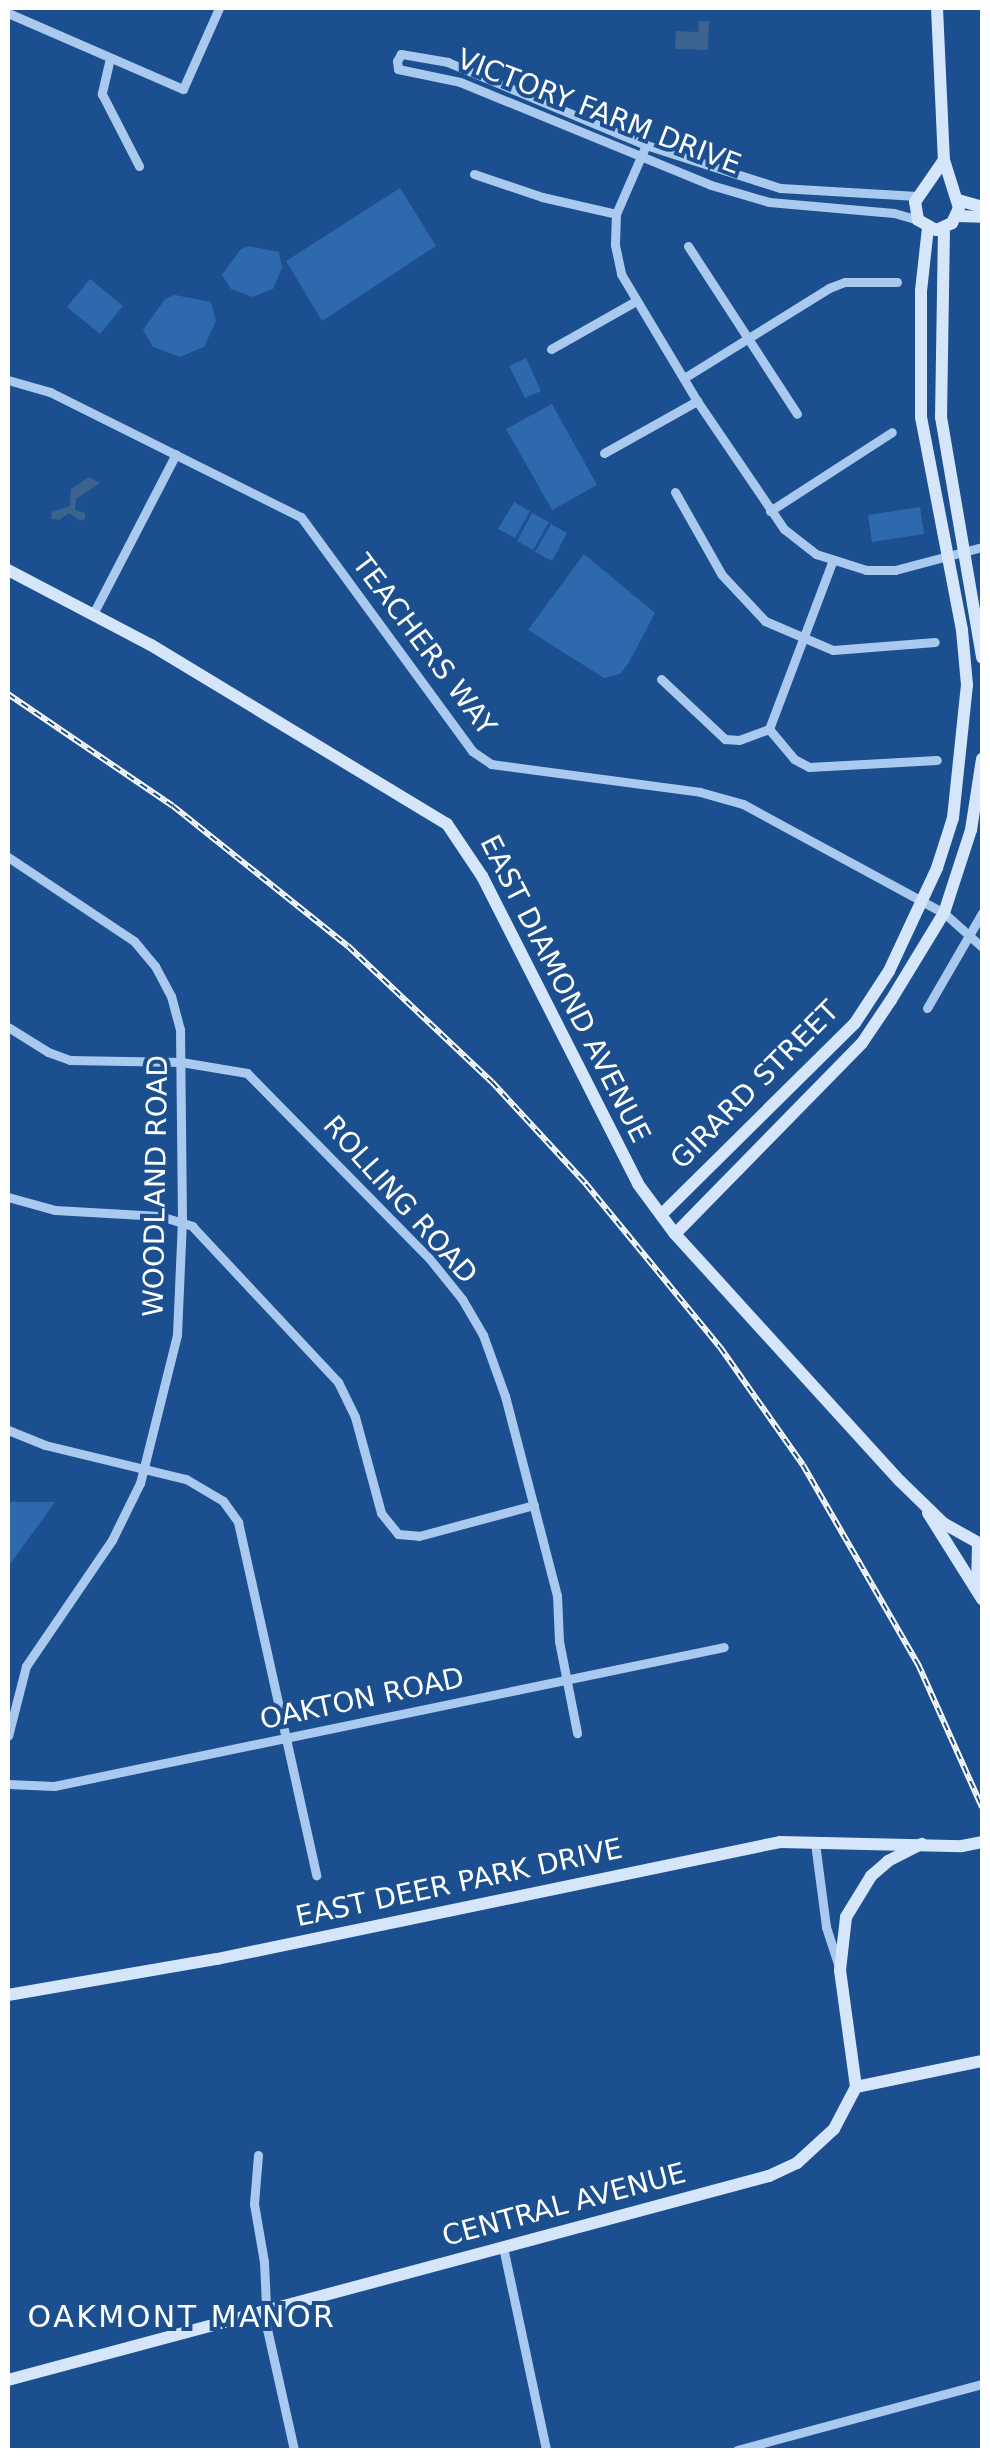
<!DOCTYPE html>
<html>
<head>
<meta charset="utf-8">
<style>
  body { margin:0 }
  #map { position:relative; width:990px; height:2458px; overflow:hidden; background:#1b4f8f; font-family:"DejaVu Sans",sans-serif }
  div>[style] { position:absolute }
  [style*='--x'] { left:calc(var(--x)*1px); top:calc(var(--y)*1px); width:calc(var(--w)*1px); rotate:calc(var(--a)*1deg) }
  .green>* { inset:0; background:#2e69ad }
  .water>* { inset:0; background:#3c6290 }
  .street>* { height:9px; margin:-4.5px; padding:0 4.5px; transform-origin:4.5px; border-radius:4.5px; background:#a9c9ee }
  .secondary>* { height:12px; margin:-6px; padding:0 6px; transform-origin:6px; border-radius:6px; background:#d6e6fa }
  .rail>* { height:6px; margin-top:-3px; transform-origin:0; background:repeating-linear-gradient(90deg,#1b4f8f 0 8px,#fff 0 16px); box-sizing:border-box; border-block:2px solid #fff }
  span { translate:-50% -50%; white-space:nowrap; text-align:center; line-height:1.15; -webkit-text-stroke:8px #1b4f8f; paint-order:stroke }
  .street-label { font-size:28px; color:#fff }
  .neighbourhood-label { font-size:30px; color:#fff; letter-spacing:2.5px }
  .frame { position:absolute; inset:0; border:10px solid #fff; pointer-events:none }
</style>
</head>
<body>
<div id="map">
  <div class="green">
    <i style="clip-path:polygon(400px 188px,436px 246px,322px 321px,286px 261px)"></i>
    <i style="clip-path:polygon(249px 246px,279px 252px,282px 268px,273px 289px,253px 297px,231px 289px,222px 275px,241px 249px)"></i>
    <i style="clip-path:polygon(90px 279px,123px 306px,100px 334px,67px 307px)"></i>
    <i style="clip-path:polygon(175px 295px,211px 302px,216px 321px,204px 347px,180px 357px,153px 347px,143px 330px,165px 299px)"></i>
    <i style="clip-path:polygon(526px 358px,541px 391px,525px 398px,509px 366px)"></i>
    <i style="clip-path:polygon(552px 404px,597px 485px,552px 510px,506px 429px)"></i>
    <i style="clip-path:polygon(514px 502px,530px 511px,515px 538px,498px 529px)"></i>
    <i style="clip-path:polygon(920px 507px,924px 534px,872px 542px,868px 515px)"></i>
    <i style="clip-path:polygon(532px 513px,549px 522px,533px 550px,517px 541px)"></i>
    <i style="clip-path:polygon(551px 524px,567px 533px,552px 561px,535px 552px)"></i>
    <i style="clip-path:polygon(584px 554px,655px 613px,628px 664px,620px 674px,604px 678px,528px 630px)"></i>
    <i style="clip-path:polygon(8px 1502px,55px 1502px,8px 1567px)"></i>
  </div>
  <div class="water">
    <i style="clip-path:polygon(699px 21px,709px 21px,708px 50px,675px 49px,676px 31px,698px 32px)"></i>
    <i style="clip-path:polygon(89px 477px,100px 483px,76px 499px,75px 510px,85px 513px,85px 519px,80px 521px,69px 513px,59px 520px,51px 519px,52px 512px,70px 506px,71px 489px)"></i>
  </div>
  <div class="street">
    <i style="--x:8;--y:13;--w:191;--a:23.5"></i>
    <i style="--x:183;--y:89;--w:89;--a:-66"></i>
    <i style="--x:110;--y:58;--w:37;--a:103"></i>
    <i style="--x:102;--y:94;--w:81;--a:62.8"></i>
    <i style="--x:646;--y:145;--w:75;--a:113.5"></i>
    <i style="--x:616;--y:214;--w:31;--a:92"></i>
    <i style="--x:615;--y:245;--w:30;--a:78"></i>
    <i style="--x:621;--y:274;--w:148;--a:59.1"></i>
    <i style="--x:697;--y:401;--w:155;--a:55.8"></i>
    <i style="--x:784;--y:529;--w:41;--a:38"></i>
    <i style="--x:816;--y:554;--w:52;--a:17.7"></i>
    <i style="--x:866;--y:570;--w:29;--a:0"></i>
    <i style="--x:895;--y:570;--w:90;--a:-14.8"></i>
    <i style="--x:474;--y:174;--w:72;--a:18.7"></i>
    <i style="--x:542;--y:197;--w:76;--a:12.9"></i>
    <i style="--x:917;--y:196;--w:137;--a:-176.7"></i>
    <i style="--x:780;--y:188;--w:141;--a:-162.2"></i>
    <i style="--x:646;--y:145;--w:215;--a:-157.3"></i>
    <i style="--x:448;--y:62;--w:48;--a:-170.3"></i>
    <i style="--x:401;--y:54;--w:8;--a:120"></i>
    <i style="--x:397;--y:61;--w:8;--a:83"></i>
    <i style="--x:398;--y:69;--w:63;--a:11.8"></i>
    <i style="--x:460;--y:82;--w:271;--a:22.3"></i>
    <i style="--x:711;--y:185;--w:60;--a:16.3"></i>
    <i style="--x:769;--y:202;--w:125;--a:5"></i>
    <i style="--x:894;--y:213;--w:25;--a:16"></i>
    <i style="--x:688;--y:246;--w:200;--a:57"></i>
    <i style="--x:551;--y:349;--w:95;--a:-29.5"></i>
    <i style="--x:684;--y:378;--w:171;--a:-31.8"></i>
    <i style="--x:829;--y:288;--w:17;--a:-21"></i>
    <i style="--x:845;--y:282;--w:52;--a:0"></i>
    <i style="--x:8;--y:380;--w:44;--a:15.9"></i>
    <i style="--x:50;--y:392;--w:280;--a:26.5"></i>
    <i style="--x:301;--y:517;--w:290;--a:53.8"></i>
    <i style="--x:472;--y:751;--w:23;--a:34"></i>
    <i style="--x:491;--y:764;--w:211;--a:7.6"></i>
    <i style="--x:700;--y:792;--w:45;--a:15.6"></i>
    <i style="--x:743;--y:804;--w:229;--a:28.5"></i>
    <i style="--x:944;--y:913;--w:51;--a:41.8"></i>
    <i style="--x:604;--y:453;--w:107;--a:-29.2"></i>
    <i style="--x:675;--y:492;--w:95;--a:60.5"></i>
    <i style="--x:722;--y:575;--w:63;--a:46.9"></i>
    <i style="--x:765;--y:621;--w:74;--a:23.1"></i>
    <i style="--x:833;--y:650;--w:102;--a:-4.5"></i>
    <i style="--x:770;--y:511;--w:145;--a:-32.9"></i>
    <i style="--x:93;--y:614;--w:180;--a:-62.6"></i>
    <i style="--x:661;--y:679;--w:88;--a:43.2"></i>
    <i style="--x:725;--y:739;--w:14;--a:4"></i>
    <i style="--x:739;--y:740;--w:32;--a:-20"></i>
    <i style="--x:769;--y:729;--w:39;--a:50"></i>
    <i style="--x:794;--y:759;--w:17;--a:28"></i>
    <i style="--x:809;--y:767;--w:128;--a:-3.1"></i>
    <i style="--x:769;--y:729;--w:178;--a:-69.3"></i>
    <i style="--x:8;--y:857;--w:151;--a:33.7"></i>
    <i style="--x:134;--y:941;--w:33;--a:50"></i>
    <i style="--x:155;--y:966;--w:34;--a:62"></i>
    <i style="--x:171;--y:996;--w:34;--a:75"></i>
    <i style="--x:180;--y:1029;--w:191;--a:89.4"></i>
    <i style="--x:182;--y:1220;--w:115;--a:92.5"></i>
    <i style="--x:177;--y:1335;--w:153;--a:104"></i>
    <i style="--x:140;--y:1483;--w:64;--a:116.2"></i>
    <i style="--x:112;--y:1540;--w:153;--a:124.3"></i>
    <i style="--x:26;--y:1666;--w:72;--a:104.4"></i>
    <i style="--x:927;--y:1008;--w:110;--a:-59.9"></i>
    <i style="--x:8;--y:1027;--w:47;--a:32"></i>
    <i style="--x:48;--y:1052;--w:23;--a:20"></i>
    <i style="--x:70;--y:1060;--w:111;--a:1"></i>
    <i style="--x:181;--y:1062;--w:67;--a:9.5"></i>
    <i style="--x:247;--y:1073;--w:260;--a:45.5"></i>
    <i style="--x:429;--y:1258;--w:53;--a:51.2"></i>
    <i style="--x:462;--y:1299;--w:42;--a:59.7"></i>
    <i style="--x:483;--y:1335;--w:65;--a:70.2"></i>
    <i style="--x:505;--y:1396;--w:206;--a:75.4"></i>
    <i style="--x:557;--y:1595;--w:46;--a:87.5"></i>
    <i style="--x:559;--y:1641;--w:94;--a:78.9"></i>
    <i style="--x:8;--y:1197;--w:49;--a:15.5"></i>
    <i style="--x:55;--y:1210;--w:105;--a:3.3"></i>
    <i style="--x:160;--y:1216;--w:34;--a:17"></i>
    <i style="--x:192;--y:1226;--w:214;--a:46.9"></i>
    <i style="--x:338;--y:1382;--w:39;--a:64"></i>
    <i style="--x:355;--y:1417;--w:99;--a:74.8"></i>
    <i style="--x:381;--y:1513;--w:27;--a:51"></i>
    <i style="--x:398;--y:1534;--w:21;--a:5"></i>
    <i style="--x:419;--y:1536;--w:119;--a:-15.1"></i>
    <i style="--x:8;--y:1430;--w:40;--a:22"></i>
    <i style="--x:45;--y:1445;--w:145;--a:13.6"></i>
    <i style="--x:186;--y:1479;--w:43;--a:30.7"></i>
    <i style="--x:223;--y:1501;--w:26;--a:54"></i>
    <i style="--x:238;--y:1522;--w:362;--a:77.5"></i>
    <i style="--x:8;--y:1784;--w:46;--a:2.5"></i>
    <i style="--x:54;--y:1786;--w:684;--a:-11.72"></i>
    <i style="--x:815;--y:1843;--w:85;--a:82.5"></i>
    <i style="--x:826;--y:1927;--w:42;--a:72"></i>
    <i style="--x:258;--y:2155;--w:49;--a:94.7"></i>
    <i style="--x:254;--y:2204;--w:59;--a:80.2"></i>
    <i style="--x:264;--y:2262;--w:67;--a:87.4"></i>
    <i style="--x:267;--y:2329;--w:124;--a:77.4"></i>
    <i style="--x:503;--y:2247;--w:208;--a:78"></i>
    <i style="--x:737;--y:2450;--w:254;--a:-15.1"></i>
  </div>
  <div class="secondary">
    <i style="--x:937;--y:8;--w:152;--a:87.4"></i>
    <i style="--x:944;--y:160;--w:50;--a:72.6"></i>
    <i style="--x:959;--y:208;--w:17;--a:115"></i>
    <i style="--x:952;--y:223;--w:17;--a:156"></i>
    <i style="--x:936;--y:230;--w:21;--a:-151"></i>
    <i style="--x:918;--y:220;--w:18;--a:-99"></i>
    <i style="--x:915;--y:202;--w:51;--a:-55.4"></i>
    <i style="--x:958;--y:200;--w:25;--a:16"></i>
    <i style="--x:957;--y:216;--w:25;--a:2"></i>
    <i style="--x:944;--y:228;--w:189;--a:90.9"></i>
    <i style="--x:941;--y:417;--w:244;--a:80.3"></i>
    <i style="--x:8;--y:570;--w:161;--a:27.7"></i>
    <i style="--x:151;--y:645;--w:346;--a:31.2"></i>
    <i style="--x:447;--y:824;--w:63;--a:56.1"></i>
    <i style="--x:482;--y:876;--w:345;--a:63.1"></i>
    <i style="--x:638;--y:1184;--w:62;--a:53.5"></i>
    <i style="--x:675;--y:1234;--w:334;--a:47.7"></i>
    <i style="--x:900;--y:1481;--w:60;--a:44.3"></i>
    <i style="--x:943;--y:1523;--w:45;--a:29.4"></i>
    <i style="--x:661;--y:1215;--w:273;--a:-44.7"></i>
    <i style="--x:855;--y:1023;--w:62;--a:-56.8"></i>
    <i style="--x:889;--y:971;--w:114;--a:-65"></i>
    <i style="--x:937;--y:868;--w:52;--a:-72.3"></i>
    <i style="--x:953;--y:818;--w:134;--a:-84"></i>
    <i style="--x:967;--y:685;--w:55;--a:-95.2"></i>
    <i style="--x:962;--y:630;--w:217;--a:-100.9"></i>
    <i style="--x:921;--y:417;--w:126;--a:-90"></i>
    <i style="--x:921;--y:291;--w:63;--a:-83.7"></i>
    <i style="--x:675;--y:1234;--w:267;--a:-45.6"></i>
    <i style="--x:862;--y:1043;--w:52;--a:-56"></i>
    <i style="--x:891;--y:1000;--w:102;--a:-58.7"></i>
    <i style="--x:944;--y:913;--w:87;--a:-72"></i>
    <i style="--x:971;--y:830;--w:72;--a:-81.2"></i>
    <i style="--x:928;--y:1513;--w:102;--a:57.9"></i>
    <i style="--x:977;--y:1588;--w:45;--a:-88.7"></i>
    <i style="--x:8;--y:1995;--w:212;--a:-9.8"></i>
    <i style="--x:217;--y:1959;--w:575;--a:-11.74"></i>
    <i style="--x:780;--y:1842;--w:182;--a:1.3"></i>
    <i style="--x:962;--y:1846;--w:20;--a:-11"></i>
    <i style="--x:856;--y:2087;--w:129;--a:-11.7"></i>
    <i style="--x:8;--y:2380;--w:788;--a:-15.01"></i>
    <i style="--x:769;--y:2176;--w:31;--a:-25"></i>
    <i style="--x:797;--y:2163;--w:50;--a:-42.6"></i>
    <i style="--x:834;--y:2129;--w:47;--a:-62.4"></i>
    <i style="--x:856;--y:2087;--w:118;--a:-97.8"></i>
    <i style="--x:840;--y:1970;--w:53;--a:-83.5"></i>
    <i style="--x:846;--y:1917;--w:48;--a:-58.6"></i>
    <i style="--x:871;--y:1876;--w:23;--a:-41"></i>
    <i style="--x:888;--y:1861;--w:38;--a:-27"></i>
  </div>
  <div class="rail">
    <i style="--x:8;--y:694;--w:199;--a:34.2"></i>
    <i style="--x:173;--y:806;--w:224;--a:38.7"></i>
    <i style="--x:348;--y:946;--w:198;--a:43.4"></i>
    <i style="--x:492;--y:1082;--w:139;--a:47.3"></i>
    <i style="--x:586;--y:1184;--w:211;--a:50.6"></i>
    <i style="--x:720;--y:1347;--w:144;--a:54.9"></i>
    <i style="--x:803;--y:1465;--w:230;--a:60"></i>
    <i style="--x:918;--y:1664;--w:157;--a:65.9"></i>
  </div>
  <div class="street-label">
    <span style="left:599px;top:112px;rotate:21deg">VICTORY FARM DRIVE</span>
    <span style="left:424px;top:645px;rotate:53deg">TEACHERS WAY</span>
    <span style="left:565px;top:989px;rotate:63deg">EAST DIAMOND AVENUE</span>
    <span style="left:755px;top:1085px;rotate:-45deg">GIRARD STREET</span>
    <span style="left:156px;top:1186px;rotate:-89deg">WOODLAND ROAD</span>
    <span style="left:400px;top:1200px;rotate:48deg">ROLLING ROAD</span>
    <span style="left:362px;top:1699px;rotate:-12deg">OAKTON ROAD</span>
    <span style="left:459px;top:1883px;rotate:-12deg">EAST DEER PARK DRIVE</span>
    <span style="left:564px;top:2205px;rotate:-15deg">CENTRAL AVENUE</span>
  </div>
  <div class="neighbourhood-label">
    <span style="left:182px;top:2317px">OAKMONT MANOR</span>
  </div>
  <div class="frame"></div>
</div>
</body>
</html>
